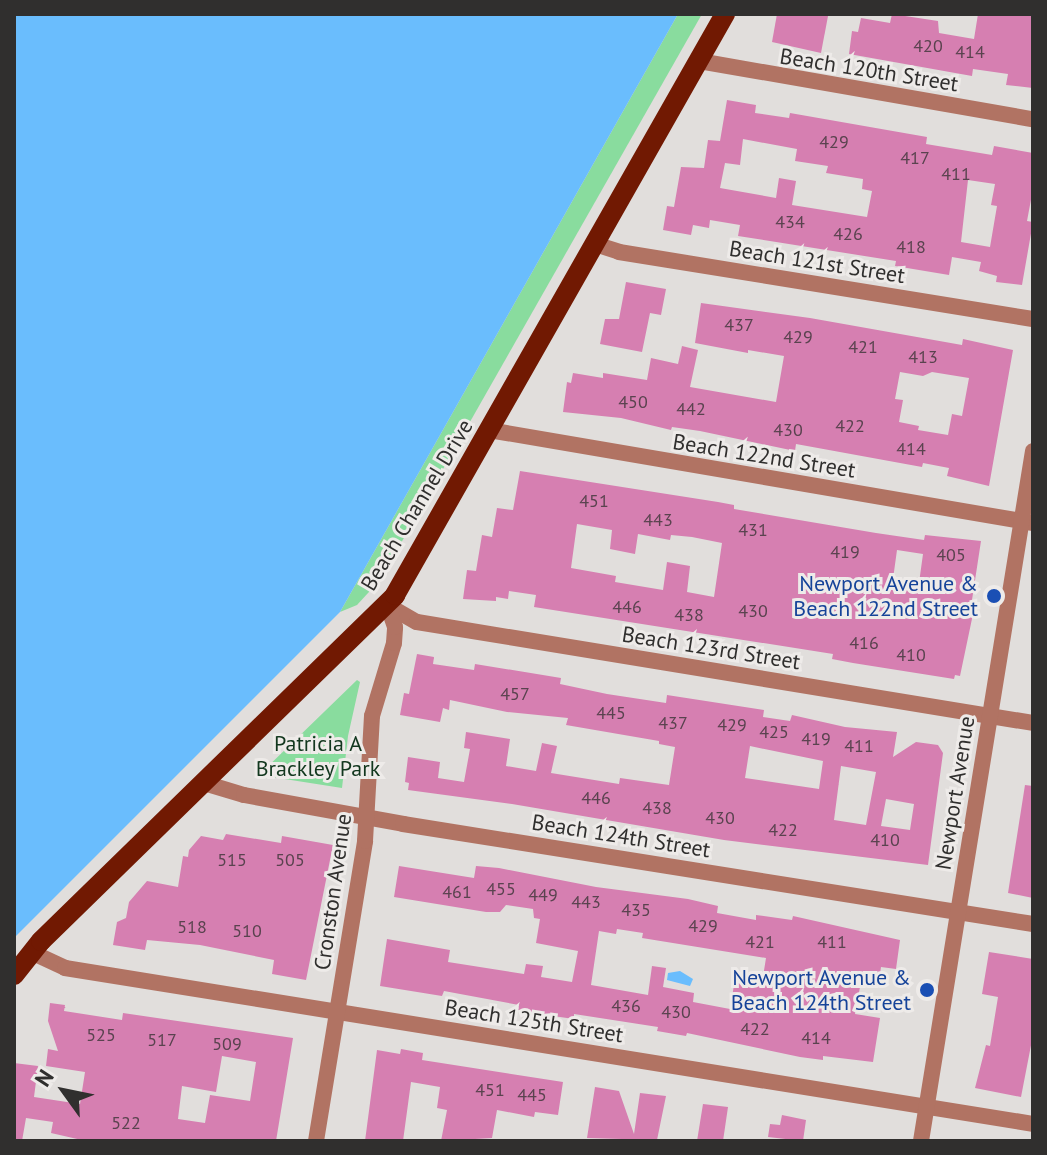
<!DOCTYPE html>
<html>
<head>
<meta charset="utf-8">
<style>
  body { margin:0 }
  #map { position:relative; width:1047px; height:1155px; overflow:hidden; background:#e1dedc; font-family:"PT Sans",sans-serif }
  div>[style] { position:absolute }
  [style*='--x'] { left:calc(var(--x)*1px); top:calc(var(--y)*1px); width:calc(var(--w)*1px); rotate:calc(var(--a)*1deg) }
  .green>* { inset:0; background:#89dc9e }
  .water>* { inset:0; background:#6abdfd }
  .building>* { inset:0; background:#d67fb1 }
  .street>* { height:16px; margin:-8px; padding:0 8px; transform-origin:8px; border-radius:8px; background:#b17363 }
  .primary>* { height:20px; margin:-10px; padding:0 10px; transform-origin:10px; border-radius:10px; background:#711902 }
  .dots>* { width:22px; height:22px; translate:-50% -50%; box-sizing:border-box; border:4px solid #eeebe9; border-radius:50% }
  span { translate:-50% -50%; white-space:nowrap; text-align:center; line-height:1.15; -webkit-text-stroke:6px #eeebe9; paint-order:stroke }
  .number-label { font-size:18px; color:#5a434f }
  .number-label span { -webkit-text-stroke-width:0 }
  .street-label { font-size:22px; color:#302f2e }
  .transit-label { font-size:22px; color:#164399 }
  .right { translate:-100% -50%; text-align:right }
  .park-label { font-size:22px; color:#12371e }
  .frame { position:absolute; inset:0; border:16px solid #302f2e; pointer-events:none }
  .north { position:absolute; left:24px; top:1051px; width:80px; height:80px; -webkit-text-stroke:6px #eeebe9; paint-order:stroke; rotate:303deg; font-size:22px; font-weight:700; line-height:32px; text-align:center; color:#302f2e }
  .north::after { content:''; display:block; margin:auto; width:28px; height:36px; background:#302f2e; clip-path:polygon(50% 0,100% 100%,50% 72%,0 100%) }
</style>
</head>
<body>
<div id="map">
  <div class="green">
    <i style="clip-path:polygon(678px 14px,702px 14px,380px 580px,357px 605px,340px 612px)"></i>
    <i style="clip-path:polygon(357px 680px,360px 682px,348px 736px,342px 788px,259px 775px)"></i>
  </div>
  <div class="water">
    <i style="clip-path:polygon(14px 14px,678px 14px,340px 612px,14px 938px)"></i>
    <i style="clip-path:polygon(680px 971px,693px 979px,690px 986px,667px 980px,668px 973px)"></i>
  </div>
  <div class="building">
    <i style="clip-path:polygon(777px 14px,828px 16px,821px 53px,772px 42px)"></i>
    <i style="clip-path:polygon(892px 14px,938px 21px,939px 33px,974px 39px,978px 14px,1033px 14px,1033px 88px,1006px 85px,1008px 74px,973px 69px,972px 76px,849px 54px,852px 31px,858px 32px,861px 18px,890px 23px)"></i>
    <i style="clip-path:polygon(evenodd,727px 100px,756px 105px,755px 113px,789px 118px,790px 113px,927px 137px,926px 144px,992px 155px,994px 146px,1033px 153px,1033px 189px,1027px 221px,1033px 222px,1022px 285px,996px 282px,997px 276px,979px 271px,981px 262px,952px 257px,949px 275px,895px 266px,896px 261px,738px 236px,740px 225px,710px 220px,709px 228px,693px 225px,691px 235px,663px 230px,667px 206px,674px 207px,681px 167px,704px 168px,708px 140px,720px 141px,727px 100px,743px 139px,797px 149px,795px 161px,828px 166px,826px 173px,863px 179px,862px 189px,872px 191px,867px 217px,792px 205px,796px 181px,779px 178px,776px 198px,720px 188px,725px 163px,740px 165px,743px 139px,727px 100px,968px 180px,995px 184px,991px 205px,997px 206px,990px 247px,961px 242px,968px 180px)"></i>
    <i style="clip-path:polygon(626px 282px,666px 289px,661px 315px,650px 313px,642px 352px,600px 344px,605px 319px,619px 319px)"></i>
    <i style="clip-path:polygon(evenodd,701px 303px,810px 318px,962px 345px,963px 339px,1013px 350px,989px 486px,947px 476px,949px 468px,923px 463px,922px 467px,796px 444px,795px 451px,700px 431px,672px 427px,671px 430px,621px 418px,563px 412px,567px 382px,571px 383px,573px 373px,603px 378px,603px 373px,647px 380px,651px 358px,678px 364px,682px 346px,698px 350px,690px 387px,776px 402px,784px 356px,748px 350px,748px 353px,695px 343px,701px 303px,900px 372px,923px 376px,932px 372px,969px 378px,962px 416px,952px 414px,948px 435px,918px 430px,919px 426px,899px 422px,903px 400px,895px 399px,900px 372px)"></i>
    <i style="clip-path:polygon(evenodd,520px 471px,718px 502px,734px 505px,734px 509px,876px 533px,924px 540px,925px 535px,981px 541px,970px 613px,973px 614px,960px 676px,955px 675px,954px 679px,853px 663px,832px 659px,833px 654px,534px 607px,536px 595px,509px 591px,508px 599px,496px 597px,496px 601px,463px 599px,467px 570px,476px 571px,482px 535px,492px 537px,497px 508px,513px 510px,520px 471px,577px 524px,612px 530px,610px 549px,635px 554px,638px 534px,670px 540px,671px 535px,692px 537px,722px 543px,714px 597px,687px 592px,690px 566px,667px 562px,663px 590px,615px 582px,616px 576px,571px 568px,577px 524px,520px 471px,897px 550px,923px 554px,919px 583px,893px 579px,897px 550px)"></i>
    <i style="clip-path:polygon(evenodd,417px 654px,434px 657px,433px 664px,474px 670px,475px 664px,561px 678px,560px 684px,607px 694px,666px 703px,667px 695px,764px 710px,763px 717px,790px 721px,792px 715px,845px 727px,897px 732px,893px 757px,916px 742px,938px 745px,943px 753px,928px 865px,724px 840px,512px 804px,408px 790px,409px 783px,405px 782px,408px 757px,440px 762px,438px 778px,464px 782px,470px 749px,464px 748px,466px 732px,510px 739px,506px 766px,536px 771px,542px 743px,557px 746px,551px 773px,619px 784px,620px 778px,669px 785px,675px 747px,659px 744px,659px 741px,566px 725px,568px 718px,507px 712px,450px 700px,449px 710px,443px 708px,440px 722px,400px 715px,404px 693px,409px 694px,417px 654px,750px 746px,823px 761px,819px 789px,745px 778px,750px 746px,417px 654px,841px 766px,876px 772px,866px 825px,834px 820px,841px 766px,417px 654px,886px 799px,914px 804px,910px 830px,881px 826px,886px 799px)"></i>
    <i style="clip-path:polygon(1025px 785px,1033px 786px,1033px 898px,1008px 893px)"></i>
    <i style="clip-path:polygon(226px 834px,281px 843px,282px 836px,333px 845px,306px 980px,272px 974px,274px 960px,200px 945px,147px 940px,145px 950px,113px 945px,117px 922px,126px 918px,129px 902px,147px 881px,178px 887px,183px 856px,188px 857px,189px 850px,201px 836px,223px 840px)"></i>
    <i style="clip-path:polygon(evenodd,399px 866px,474px 878px,476px 866px,499px 868px,596px 887px,688px 899px,718px 906px,717px 913px,756px 920px,756px 915px,792px 920px,793px 916px,900px 940px,896px 969px,881px 967px,880px 974px,863px 971px,855px 1014px,880px 1018px,873px 1062px,823px 1056px,823px 1060px,800px 1057px,687px 1033px,686px 1036px,657px 1031px,658px 1027px,574px 1014px,574px 1019px,539px 1014px,518px 1010px,519px 1005px,444px 991px,442px 996px,380px 986px,387px 939px,450px 950px,448px 962px,524px 974px,526px 964px,543px 966px,541px 977px,572px 982px,578px 951px,536px 943px,540px 919px,534px 918px,533px 909px,506px 905px,500px 912px,486px 912px,394px 897px,399px 866px,617px 929px,643px 933px,642px 938px,766px 958px,762px 983px,735px 979px,730px 1009px,693px 1002px,694px 993px,663px 987px,666px 968px,652px 966px,648px 995px,591px 985px,599px 931px,616px 934px,617px 929px)"></i>
    <i style="clip-path:polygon(989px 952px,1033px 959px,1033px 1035px,1021px 1097px,975px 1088px,986px 1045px,990px 1046px,998px 997px,982px 994px)"></i>
    <i style="clip-path:polygon(evenodd,50px 1003px,65px 1005px,64px 1011px,122px 1020px,123px 1013px,293px 1038px,276px 1141px,86px 1141px,51px 1133px,53px 1122px,26px 1118px,22px 1141px,14px 1141px,14px 1063px,38px 1066px,34px 1097px,80px 1104px,85px 1072px,46px 1066px,48px 1049px,58px 1051px,48px 1021px,50px 1003px,222px 1056px,256px 1062px,250px 1101px,210px 1095px,205px 1123px,178px 1119px,182px 1086px,216px 1092px,222px 1056px)"></i>
    <i style="clip-path:polygon(401px 1049px,423px 1053px,422px 1060px,563px 1082px,558px 1115px,535px 1112px,534px 1117px,497px 1110px,492px 1138px,441px 1141px,447px 1110px,437px 1108px,440px 1087px,411px 1082px,403px 1141px,365px 1141px,377px 1050px,400px 1054px)"></i>
    <i style="clip-path:polygon(595px 1087px,619px 1091px,634px 1134px,640px 1093px,666px 1096px,657px 1140px,587px 1138px)"></i>
    <i style="clip-path:polygon(703px 1104px,728px 1107px,723px 1141px,697px 1141px)"></i>
    <i style="clip-path:polygon(782px 1115px,806px 1120px,803px 1141px,768px 1137px,770px 1124px,780px 1125px)"></i>
  </div>
  <div class="street">
    <i style="--x:699;--y:61;--w:339;--a:9.9"></i>
    <i style="--x:595;--y:244;--w:25;--a:18"></i>
    <i style="--x:619;--y:252;--w:419;--a:9.2"></i>
    <i style="--x:489;--y:430;--w:552;--a:9.7"></i>
    <i style="--x:387;--y:605;--w:34;--a:30"></i>
    <i style="--x:417;--y:622;--w:624;--a:9.31"></i>
    <i style="--x:204;--y:783;--w:42;--a:16.7"></i>
    <i style="--x:244;--y:795;--w:162;--a:10.3"></i>
    <i style="--x:403;--y:824;--w:638;--a:9.02"></i>
    <i style="--x:31;--y:952;--w:38;--a:25"></i>
    <i style="--x:65;--y:968;--w:980;--a:9.15"></i>
    <i style="--x:316;--y:1141;--w:304;--a:-80.7"></i>
    <i style="--x:365;--y:841;--w:125;--a:-86.8"></i>
    <i style="--x:372;--y:716;--w:76;--a:-73.2"></i>
    <i style="--x:394;--y:643;--w:16;--a:-86"></i>
    <i style="--x:395;--y:627;--w:21;--a:-109"></i>
    <i style="--x:921;--y:1141;--w:699;--a:-80.78"></i>
  </div>
  <div class="primary">
    <i style="--x:14;--y:975;--w:43;--a:-51.5"></i>
    <i style="--x:41;--y:941;--w:495;--a:-44.3"></i>
    <i style="--x:395;--y:595;--w:668;--a:-60.4"></i>
  </div>
  <div class="dots">
    <i style="left:994px;top:596px;background:#1a4fb4"></i>
    <i style="left:927px;top:990px;background:#1a4fb4"></i>
  </div>
  <div class="number-label">
    <span style="left:928px;top:46px">420</span>
    <span style="left:970px;top:52px">414</span>
    <span style="left:834px;top:142px">429</span>
    <span style="left:915px;top:158px">417</span>
    <span style="left:956px;top:174px">411</span>
    <span style="left:790px;top:222px">434</span>
    <span style="left:848px;top:234px">426</span>
    <span style="left:911px;top:247px">418</span>
    <span style="left:739px;top:325px">437</span>
    <span style="left:798px;top:337px">429</span>
    <span style="left:863px;top:347px">421</span>
    <span style="left:923px;top:357px">413</span>
    <span style="left:633px;top:402px">450</span>
    <span style="left:691px;top:409px">442</span>
    <span style="left:850px;top:426px">422</span>
    <span style="left:788px;top:430px">430</span>
    <span style="left:911px;top:449px">414</span>
    <span style="left:594px;top:501px">451</span>
    <span style="left:658px;top:520px">443</span>
    <span style="left:753px;top:530px">431</span>
    <span style="left:845px;top:552px">419</span>
    <span style="left:951px;top:555px">405</span>
    <span style="left:627px;top:607px">446</span>
    <span style="left:753px;top:611px">430</span>
    <span style="left:689px;top:615px">438</span>
    <span style="left:864px;top:643px">416</span>
    <span style="left:911px;top:655px">410</span>
    <span style="left:515px;top:694px">457</span>
    <span style="left:611px;top:713px">445</span>
    <span style="left:673px;top:723px">437</span>
    <span style="left:732px;top:725px">429</span>
    <span style="left:774px;top:732px">425</span>
    <span style="left:816px;top:739px">419</span>
    <span style="left:859px;top:746px">411</span>
    <span style="left:596px;top:798px">446</span>
    <span style="left:657px;top:808px">438</span>
    <span style="left:720px;top:818px">430</span>
    <span style="left:783px;top:830px">422</span>
    <span style="left:885px;top:840px">410</span>
    <span style="left:232px;top:860px">515</span>
    <span style="left:290px;top:860px">505</span>
    <span style="left:501px;top:889px">455</span>
    <span style="left:457px;top:892px">461</span>
    <span style="left:543px;top:895px">449</span>
    <span style="left:586px;top:902px">443</span>
    <span style="left:636px;top:910px">435</span>
    <span style="left:703px;top:926px">429</span>
    <span style="left:192px;top:927px">518</span>
    <span style="left:247px;top:931px">510</span>
    <span style="left:760px;top:942px">421</span>
    <span style="left:832px;top:942px">411</span>
    <span style="left:626px;top:1006px">436</span>
    <span style="left:676px;top:1012px">430</span>
    <span style="left:755px;top:1029px">422</span>
    <span style="left:101px;top:1035px">525</span>
    <span style="left:816px;top:1038px">414</span>
    <span style="left:162px;top:1040px">517</span>
    <span style="left:227px;top:1044px">509</span>
    <span style="left:490px;top:1090px">451</span>
    <span style="left:532px;top:1095px">445</span>
    <span style="left:126px;top:1123px">522</span>
  </div>
  <div class="street-label">
    <span style="left:869px;top:70px;rotate:9deg">Beach 120th Street</span>
    <span style="left:817px;top:262px;rotate:9deg">Beach 121st Street</span>
    <span style="left:764px;top:456px;rotate:9deg">Beach 122nd Street</span>
    <span style="left:417px;top:505px;rotate:-59deg">Beach Channel Drive</span>
    <span style="left:711px;top:648px;rotate:9deg">Beach 123rd Street</span>
    <span style="left:955px;top:793px;rotate:-81deg">Newport Avenue</span>
    <span style="left:621px;top:836px;rotate:9deg">Beach 124th Street</span>
    <span style="left:333px;top:892px;rotate:-82deg">Cronston Avenue</span>
    <span style="left:534px;top:1021px;rotate:9deg">Beach 125th Street</span>
  </div>
  <div class="transit-label">
    <span class="right" style="left:978px;top:596px">Newport Avenue &amp;<br>Beach 122nd Street</span>
    <span class="right" style="left:911px;top:990px">Newport Avenue &amp;<br>Beach 124th Street</span>
  </div>
  <div class="park-label">
    <span style="left:318px;top:756px">Patricia A<br>Brackley Park</span>
  </div>
  <div class="frame"></div>
  <div class="north">N</div>
</div>
</body>
</html>
